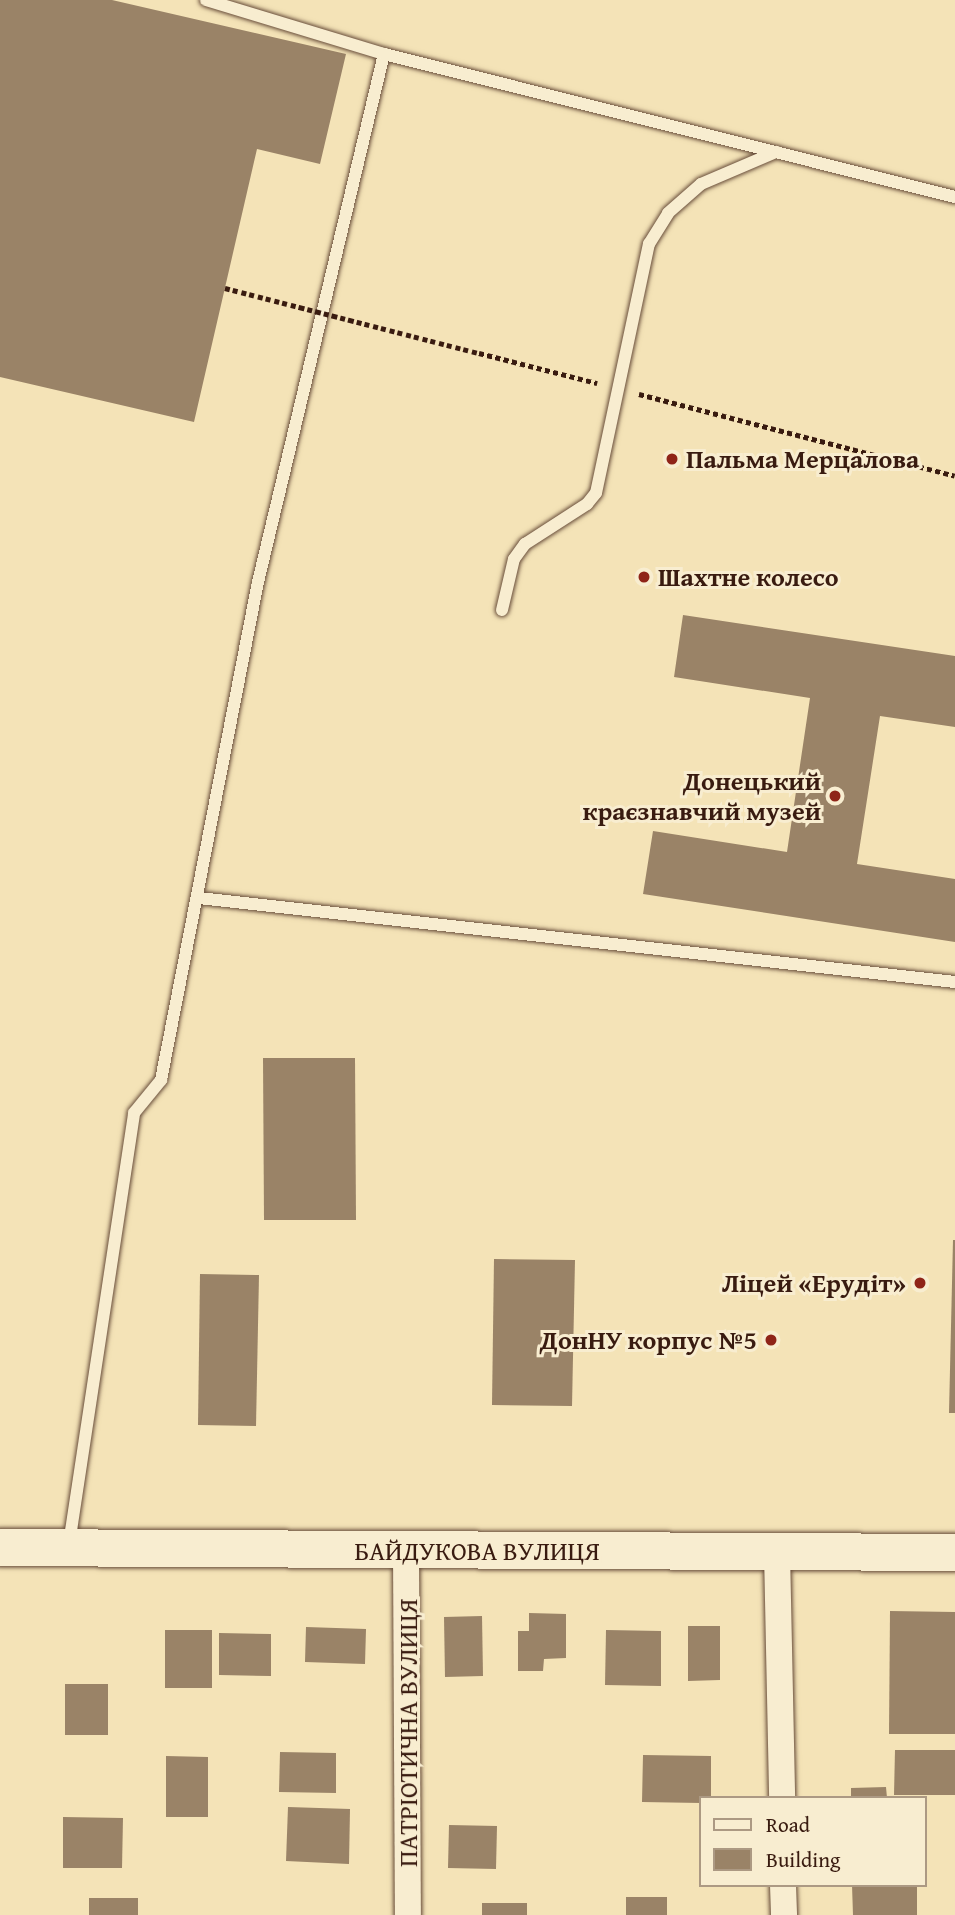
<!DOCTYPE html>
<html>
<head>
<meta charset="utf-8">
<style>
  body { margin:0 }
  #map { position:relative; width:955px; height:1915px; overflow:hidden; background:#f4e3b7; font-family:"Gentium Book Plus",serif }
  div>[style] { position:absolute }
  [style*='--x'] { left:calc(var(--x)*1px); top:calc(var(--y)*1px); width:calc(var(--w)*1px); rotate:calc(var(--a)*1deg) }
  .building>* { inset:0; background:#9a8367 }
  .path>* { height:4.5px; margin-top:-2.25px; transform-origin:0; background:repeating-linear-gradient(90deg,#391b10 0 5px,transparent 0 8.5px) }
  .roads { filter:drop-shadow(0 0 2px #684d3a) drop-shadow(0 0 2px #684d3a) }
  .service>* { height:12px; margin:-6px; padding:0 6px; transform-origin:6px; border-radius:6px; background:#f8edd0 }
  .minor>* { height:26px; margin:-13px; padding:0 13px; transform-origin:13px; border-radius:13px; background:#f8edd0 }
  .secondary>* { height:37px; margin:-18.5px; padding:0 18.5px; transform-origin:18.5px; border-radius:18.5px; background:#f8edd0 }
  .path-bridge>* { height:4.5px; margin-top:-2.25px; transform-origin:0; background:repeating-linear-gradient(90deg,#391b10 0 5px,transparent 0 8.5px) }
  .dots>* { width:19px; height:19px; translate:-50% -50%; box-sizing:border-box; border:4px solid #f8edd0; border-radius:50% }
  span { translate:-50% -50%; white-space:nowrap; text-align:center; line-height:1.15; -webkit-text-stroke:6px #f8edd0; paint-order:stroke }
  .poi-label { font-size:26px; color:#391b10; font-weight:700 }
  .left { translate:0 -50%; text-align:left }
  .right { translate:-100% -50%; text-align:right }
  .street-label { font-size:26px; color:#391b10 }
  .legend { position:absolute; left:699px; top:1796px; width:228px; height:91px; box-sizing:border-box; background:#f8edd0; border:2px solid #ac9983; margin:0; padding:9px 12px; list-style:none; font-size:21px; color:#391b10 }
  .legend li { display:flex; align-items:center; gap:14px; height:35px }
  .legend b { width:35px; border:2px solid #ac9983 }
</style>
</head>
<body>
<div id="map">
  <div class="building">
    <i style="clip-path:polygon(0 0,112px 0,346px 54px,320px 164px,257px 149px,194px 422px,0 377px)"></i>
    <i style="clip-path:polygon(683px 615px,955px 656px,955px 727px,880px 716px,857px 864px,955px 879px,955px 942px,643px 894px,653px 831px,787px 852px,810px 698px,674px 677px)"></i>
    <i style="clip-path:polygon(263px 1058px,355px 1058px,356px 1220px,264px 1220px)"></i>
    <i style="clip-path:polygon(953px 1240px,955px 1240px,955px 1413px,949px 1413px)"></i>
    <i style="clip-path:polygon(494px 1259px,575px 1260px,572px 1406px,492px 1405px)"></i>
    <i style="clip-path:polygon(200px 1274px,259px 1275px,256px 1426px,198px 1425px)"></i>
    <i style="clip-path:polygon(890px 1611px,955px 1612px,955px 1734px,889px 1734px)"></i>
    <i style="clip-path:polygon(529px 1613px,566px 1614px,566px 1658px,544px 1659px,543px 1671px,518px 1671px,518px 1631px,529px 1631px)"></i>
    <i style="clip-path:polygon(482px 1616px,483px 1676px,445px 1677px,444px 1617px)"></i>
    <i style="clip-path:polygon(688px 1626px,720px 1626px,720px 1680px,688px 1681px)"></i>
    <i style="clip-path:polygon(306px 1627px,366px 1629px,365px 1664px,305px 1662px)"></i>
    <i style="clip-path:polygon(165px 1630px,212px 1630px,212px 1688px,165px 1688px)"></i>
    <i style="clip-path:polygon(606px 1630px,661px 1631px,661px 1686px,605px 1685px)"></i>
    <i style="clip-path:polygon(219px 1633px,271px 1634px,271px 1676px,219px 1675px)"></i>
    <i style="clip-path:polygon(65px 1684px,108px 1684px,108px 1735px,65px 1735px)"></i>
    <i style="clip-path:polygon(895px 1750px,955px 1750px,955px 1795px,894px 1795px)"></i>
    <i style="clip-path:polygon(280px 1752px,336px 1753px,336px 1793px,279px 1792px)"></i>
    <i style="clip-path:polygon(643px 1755px,711px 1756px,711px 1798px,701px 1798px,701px 1803px,642px 1802px)"></i>
    <i style="clip-path:polygon(166px 1756px,208px 1757px,208px 1817px,166px 1817px)"></i>
    <i style="clip-path:polygon(886px 1787px,887px 1798px,851px 1798px,851px 1788px)"></i>
    <i style="clip-path:polygon(288px 1807px,350px 1809px,349px 1864px,286px 1861px)"></i>
    <i style="clip-path:polygon(63px 1817px,123px 1818px,122px 1868px,63px 1868px)"></i>
    <i style="clip-path:polygon(449px 1825px,497px 1826px,496px 1869px,448px 1868px)"></i>
    <i style="clip-path:polygon(852px 1885px,917px 1885px,917px 1915px,853px 1915px)"></i>
    <i style="clip-path:polygon(626px 1897px,667px 1897px,667px 1915px,626px 1915px)"></i>
    <i style="clip-path:polygon(89px 1898px,138px 1898px,138px 1915px,89px 1915px)"></i>
    <i style="clip-path:polygon(482px 1903px,527px 1903px,527px 1915px,482px 1915px)"></i>
  </div>
  <div class="path">
    <i style="--x:479;--y:353;--w:122;--a:14.3"></i>
    <i style="--x:639;--y:394;--w:326;--a:14.5"></i>
  </div>
  <div class="roads">
    <div class="service">
      <i style="--x:206;--y:0;--w:186;--a:16.9"></i>
      <i style="--x:502;--y:610;--w:52;--a:-76.8"></i>
      <i style="--x:514;--y:559;--w:19;--a:-54"></i>
      <i style="--x:525;--y:544;--w:74;--a:-32.8"></i>
      <i style="--x:587;--y:504;--w:14;--a:-51"></i>
      <i style="--x:596;--y:493;--w:255;--a:-78"></i>
      <i style="--x:649;--y:244;--w:36;--a:-58"></i>
      <i style="--x:668;--y:213;--w:44;--a:-41.3"></i>
      <i style="--x:701;--y:184;--w:82;--a:-23.1"></i>
      <i style="--x:199;--y:898;--w:761;--a:6.34"></i>
      <i style="--x:69;--y:1544;--w:436;--a:-81.4"></i>
      <i style="--x:134;--y:1113;--w:43;--a:-50.7"></i>
      <i style="--x:161;--y:1080;--w:507;--a:-78.98"></i>
      <i style="--x:258;--y:582;--w:543;--a:-76.58"></i>
      <i style="--x:384;--y:54;--w:589;--a:14.06"></i>
    </div>
    <div class="minor">
      <i style="--x:406;--y:1551;--w:364;--a:89.7"></i>
      <i style="--x:777;--y:1552;--w:246;--a:88.8"></i>
      <i style="--x:783;--y:1885;--w:30;--a:88"></i>
    </div>
    <div class="secondary">
      <i style="--x:0;--y:1547;--w:955;--a:0.3"></i>
    </div>
  </div>
  <div class="path-bridge">
    <i style="--x:225;--y:288;--w:262;--a:14.4"></i>
  </div>
  <div class="dots">
    <i style="left:672px;top:459px;background:#8f2418"></i>
    <i style="left:644px;top:577px;background:#8f2418"></i>
    <i style="left:835px;top:796px;background:#8f2418"></i>
    <i style="left:920px;top:1283px;background:#8f2418"></i>
    <i style="left:771px;top:1340px;background:#8f2418"></i>
  </div>
  <div class="poi-label">
    <span class="left" style="left:686px;top:459px">Пальма Мерцалова</span>
    <span class="left" style="left:658px;top:577px">Шахтне колесо</span>
    <span class="right" style="left:821px;top:796px">Донецький<br>краєзнавчий музей</span>
    <span class="right" style="left:906px;top:1283px">Ліцей «Ерудіт»</span>
    <span class="right" style="left:757px;top:1340px">ДонНУ корпус №5</span>
  </div>
  <div class="street-label">
    <span style="left:477px;top:1551px">БАЙДУКОВА ВУЛИЦЯ</span>
    <span style="left:408px;top:1733px;rotate:-90deg">ПАТРІОТИЧНА ВУЛИЦЯ</span>
  </div>
  <ul class="legend">
  <li><b style="height:9px;background:#f8edd0"></b>Road</li>
  <li><b style="height:19px;background:#9a8367"></b>Building</li>
  </ul>
</div>
</body>
</html>
